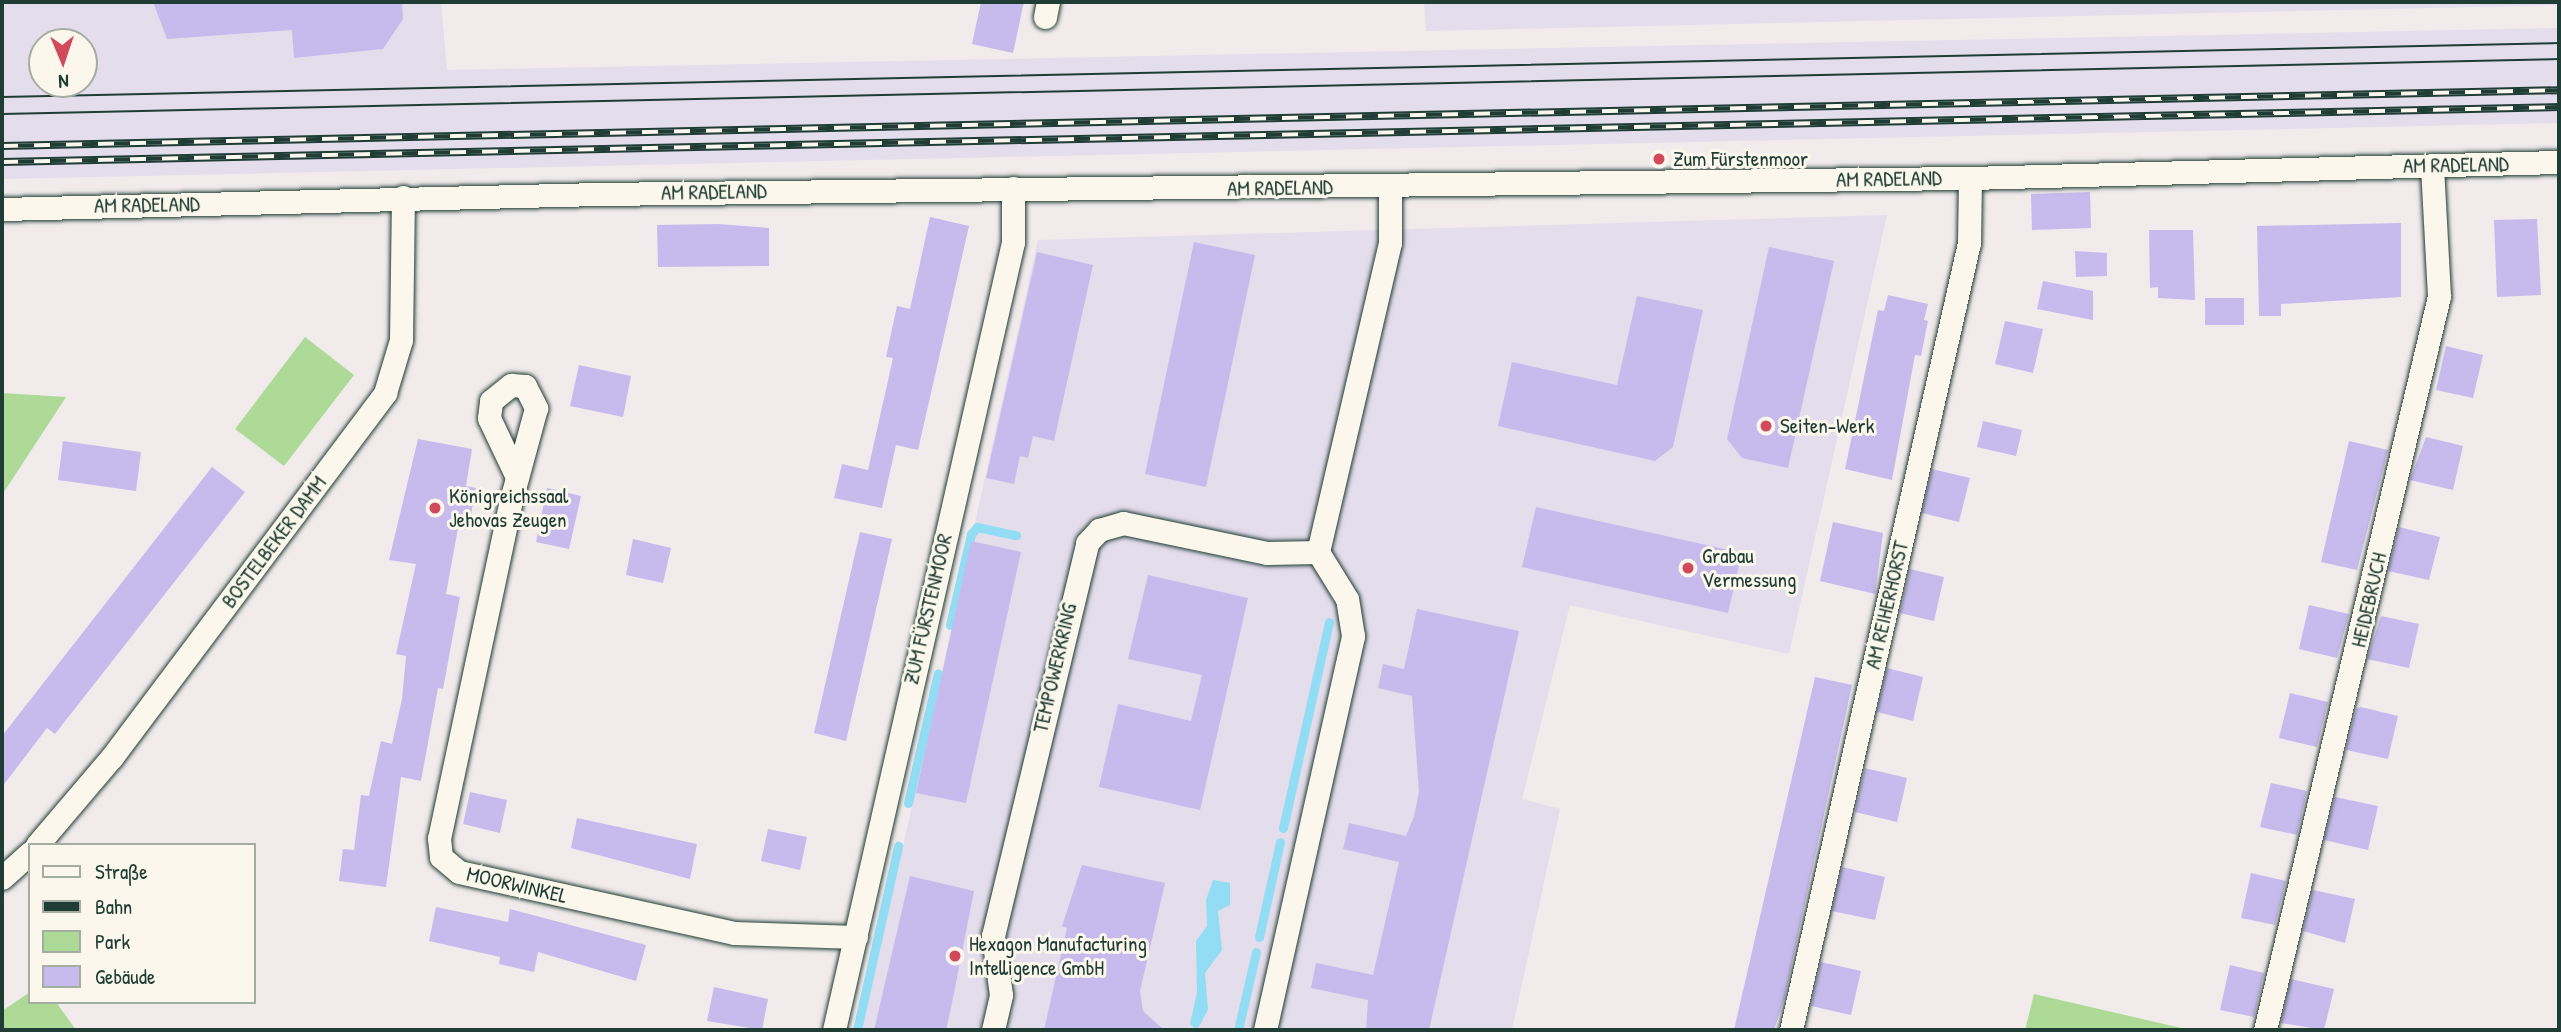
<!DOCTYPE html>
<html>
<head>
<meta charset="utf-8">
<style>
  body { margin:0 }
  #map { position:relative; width:2561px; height:1032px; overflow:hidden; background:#f1ebec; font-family:"Patrick Hand",sans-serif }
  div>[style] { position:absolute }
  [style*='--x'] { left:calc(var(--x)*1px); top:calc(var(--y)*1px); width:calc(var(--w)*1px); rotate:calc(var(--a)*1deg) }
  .built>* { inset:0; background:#e4ddec }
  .green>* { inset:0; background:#aeda98 }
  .water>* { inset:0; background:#92ddf3 }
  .stream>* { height:9px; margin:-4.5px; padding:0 4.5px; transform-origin:4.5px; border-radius:4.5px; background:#92ddf3 }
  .building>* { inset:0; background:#c7bbed }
  .roads { filter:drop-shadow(0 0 2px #1f3d34) drop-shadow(0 0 2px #1f3d34) }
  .minor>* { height:23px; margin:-11.5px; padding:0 11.5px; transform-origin:11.5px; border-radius:11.5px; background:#fbf7ec }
  .tram>* { height:2px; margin:-1px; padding:0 1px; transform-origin:1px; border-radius:1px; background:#1f3d34 }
  .rail>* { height:8px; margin-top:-4px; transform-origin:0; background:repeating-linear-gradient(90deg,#fbf7ec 0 16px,#1f3d34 0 32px); box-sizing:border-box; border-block:2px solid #1f3d34 }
  .dots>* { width:19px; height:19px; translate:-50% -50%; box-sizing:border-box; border:4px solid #fbf7ec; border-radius:50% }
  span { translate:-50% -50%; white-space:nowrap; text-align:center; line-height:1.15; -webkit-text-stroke:6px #fbf7ec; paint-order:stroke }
  .poi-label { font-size:21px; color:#1f3d34 }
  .left { translate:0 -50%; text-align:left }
  .street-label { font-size:21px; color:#1f3d34 }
  .frame { position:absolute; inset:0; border:4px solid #1f3d34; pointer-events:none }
  .legend { position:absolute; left:28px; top:843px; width:228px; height:161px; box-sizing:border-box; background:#fbf7ec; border:2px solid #a3ada2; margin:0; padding:9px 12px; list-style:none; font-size:21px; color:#1f3d34 }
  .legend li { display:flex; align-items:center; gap:14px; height:35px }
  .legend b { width:35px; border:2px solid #a3ada2 }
  .north { position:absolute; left:28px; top:28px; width:70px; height:70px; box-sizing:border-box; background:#fbf7ec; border:2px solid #a3ada2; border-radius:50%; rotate:178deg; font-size:19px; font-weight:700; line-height:28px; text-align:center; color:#1f3d34 }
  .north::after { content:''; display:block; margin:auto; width:24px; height:32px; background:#d1495b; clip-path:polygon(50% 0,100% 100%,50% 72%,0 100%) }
</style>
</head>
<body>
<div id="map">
  <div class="built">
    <i style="clip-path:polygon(evenodd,2px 2px,441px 2px,447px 70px,2559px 28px,2559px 123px,2px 179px,2px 2px,42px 42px,84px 42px,84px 84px,42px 84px,42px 42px)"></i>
    <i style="clip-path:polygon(1424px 2px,2559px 2px,2559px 5px,1426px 31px)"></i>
    <i style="clip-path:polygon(1887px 215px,1789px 654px,1570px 605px,1522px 799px,1560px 809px,1512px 1030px,862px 1030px,1038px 240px)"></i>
  </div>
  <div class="green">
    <i style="clip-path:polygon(305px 337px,354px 375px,284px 466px,235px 429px)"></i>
    <i style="clip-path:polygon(2px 393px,66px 397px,2px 495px)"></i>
    <i style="clip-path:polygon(30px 992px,30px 1002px,56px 1002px,76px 1030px,2px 1030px,2px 1011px)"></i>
    <i style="clip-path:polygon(2034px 994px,2190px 1030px,2025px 1030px)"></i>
  </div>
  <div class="water">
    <i style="clip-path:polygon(1213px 880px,1230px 883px,1230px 905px,1218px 911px,1222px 950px,1205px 973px,1208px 1010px,1197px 1030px,1190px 1024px,1197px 992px,1196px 941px,1207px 926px,1206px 900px)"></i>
  </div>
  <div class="stream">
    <i style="--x:950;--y:625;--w:93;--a:-77"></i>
    <i style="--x:971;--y:534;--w:9;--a:-49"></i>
    <i style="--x:977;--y:527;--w:40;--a:12"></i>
    <i style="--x:908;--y:803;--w:133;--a:-77"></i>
    <i style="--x:1283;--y:828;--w:211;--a:-77.4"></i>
    <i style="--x:1259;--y:937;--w:97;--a:-77.5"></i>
    <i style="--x:857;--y:1030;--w:189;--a:-77.4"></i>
    <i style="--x:1238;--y:1030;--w:80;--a:-77"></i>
  </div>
  <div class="building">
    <i style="clip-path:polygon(153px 2px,402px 2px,403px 19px,383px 49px,294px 58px,292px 30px,167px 39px)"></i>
    <i style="clip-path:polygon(981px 2px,1024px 2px,1013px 53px,972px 44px)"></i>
    <i style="clip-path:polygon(2090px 192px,2091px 228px,2032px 230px,2031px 194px)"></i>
    <i style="clip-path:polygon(930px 217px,969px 226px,918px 450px,896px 445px,882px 508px,834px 498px,842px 464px,868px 470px,893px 358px,886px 357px,897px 306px,910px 309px)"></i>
    <i style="clip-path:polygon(2537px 219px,2541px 295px,2497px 297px,2494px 220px)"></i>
    <i style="clip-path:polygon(2401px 223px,2401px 297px,2281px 304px,2281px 316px,2259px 316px,2257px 226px)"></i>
    <i style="clip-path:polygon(718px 224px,769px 228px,769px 266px,658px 267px,657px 225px)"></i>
    <i style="clip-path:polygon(2149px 230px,2193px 230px,2195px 300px,2158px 298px,2158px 287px,2150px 288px)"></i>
    <i style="clip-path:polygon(1194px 242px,1255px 255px,1206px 487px,1145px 474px)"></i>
    <i style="clip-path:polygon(1769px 247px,1834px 261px,1788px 468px,1742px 458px,1727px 439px)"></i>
    <i style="clip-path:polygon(2075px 251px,2107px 253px,2107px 276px,2076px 277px)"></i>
    <i style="clip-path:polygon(1037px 252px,1093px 265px,1054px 441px,1033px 436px,1028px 458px,1020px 456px,1014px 484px,986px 478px)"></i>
    <i style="clip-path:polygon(2043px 281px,2093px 291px,2093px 320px,2037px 309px)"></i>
    <i style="clip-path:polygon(1888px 295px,1928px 304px,1924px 320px,1928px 321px,1921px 356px,1915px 355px,1892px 480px,1845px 469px,1878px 310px,1884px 311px)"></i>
    <i style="clip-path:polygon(1637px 296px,1703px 310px,1673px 447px,1655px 461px,1498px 426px,1512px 362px,1617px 385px)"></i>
    <i style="clip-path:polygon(2205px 298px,2244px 298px,2244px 325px,2205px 325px)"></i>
    <i style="clip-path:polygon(2005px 321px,2043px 329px,2033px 373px,1995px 364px)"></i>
    <i style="clip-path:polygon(2446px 346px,2483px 355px,2473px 398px,2436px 390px)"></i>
    <i style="clip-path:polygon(579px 365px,631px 376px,623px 417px,570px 406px)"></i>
    <i style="clip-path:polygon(1983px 421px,2022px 430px,2016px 456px,1977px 447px)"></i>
    <i style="clip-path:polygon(2426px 437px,2463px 446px,2453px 490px,2410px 480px)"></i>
    <i style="clip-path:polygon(418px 439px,472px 449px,466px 486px,476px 488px,468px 530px,458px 528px,446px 594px,460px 597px,443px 689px,438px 688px,421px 781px,401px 777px,386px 887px,339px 881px,343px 849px,354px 850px,361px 795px,369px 796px,381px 741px,392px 744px,402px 699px,406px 656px,396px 654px,416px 564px,389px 560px)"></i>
    <i style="clip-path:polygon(63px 441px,141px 452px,136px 491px,58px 480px)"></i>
    <i style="clip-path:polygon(2349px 441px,2388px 450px,2357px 570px,2321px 562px)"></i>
    <i style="clip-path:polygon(212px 467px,245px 492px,55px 734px,47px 728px,2px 787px,2px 736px)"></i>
    <i style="clip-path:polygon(1932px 469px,1970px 478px,1959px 522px,1922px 513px)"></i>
    <i style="clip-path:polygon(547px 488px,581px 496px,569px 549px,536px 542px)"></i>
    <i style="clip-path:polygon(1536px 507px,1742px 553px,1728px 613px,1522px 567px)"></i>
    <i style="clip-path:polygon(1833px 522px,1883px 533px,1875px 594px,1820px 581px)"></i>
    <i style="clip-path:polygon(2399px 527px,2440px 537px,2429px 580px,2388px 571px)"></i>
    <i style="clip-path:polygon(860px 532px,892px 539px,846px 741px,814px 733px)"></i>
    <i style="clip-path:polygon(633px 539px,671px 548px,663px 583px,626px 575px)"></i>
    <i style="clip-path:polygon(971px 541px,1021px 552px,966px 803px,916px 793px)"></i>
    <i style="clip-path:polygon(1910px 569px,1944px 577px,1934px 621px,1900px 613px)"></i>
    <i style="clip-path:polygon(1148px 575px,1248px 598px,1200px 810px,1099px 787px,1118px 704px,1191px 721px,1202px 675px,1128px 659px)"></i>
    <i style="clip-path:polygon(2309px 605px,2349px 614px,2337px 658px,2299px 649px)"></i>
    <i style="clip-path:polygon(1417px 609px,1519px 631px,1429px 1030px,1366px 1030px,1368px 1000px,1311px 988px,1316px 963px,1373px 975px,1399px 862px,1343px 849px,1349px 823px,1406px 836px,1414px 816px,1419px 792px,1412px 696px,1378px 688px,1383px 664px,1404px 669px)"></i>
    <i style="clip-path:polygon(2381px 616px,2419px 624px,2409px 668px,2367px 659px)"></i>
    <i style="clip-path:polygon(1887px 668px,1923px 677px,1913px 721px,1877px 712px)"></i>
    <i style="clip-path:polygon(1815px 677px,1852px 685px,1784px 1000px,1774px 1030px,1734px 1030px)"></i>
    <i style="clip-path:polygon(2290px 693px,2328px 702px,2317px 747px,2279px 738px)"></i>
    <i style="clip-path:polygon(2361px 707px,2398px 716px,2388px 759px,2346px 750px,2356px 709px)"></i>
    <i style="clip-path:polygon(1865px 768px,1907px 778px,1897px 822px,1855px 812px)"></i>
    <i style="clip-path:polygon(2271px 783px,2307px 791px,2297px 835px,2260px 827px)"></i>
    <i style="clip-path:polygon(470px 792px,507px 800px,500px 833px,463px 824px)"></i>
    <i style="clip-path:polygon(2335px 797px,2378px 806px,2368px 850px,2324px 840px)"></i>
    <i style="clip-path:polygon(577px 818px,697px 844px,690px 879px,571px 848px)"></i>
    <i style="clip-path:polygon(768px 829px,807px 837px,800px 870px,761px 861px)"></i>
    <i style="clip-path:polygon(1082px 865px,1165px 883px,1140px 991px,1143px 1011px,1164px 1030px,1044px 1030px,1067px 928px,1062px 926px)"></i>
    <i style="clip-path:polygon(1842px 867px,1885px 877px,1875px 920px,1832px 911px)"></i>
    <i style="clip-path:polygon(2251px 873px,2286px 881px,2275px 925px,2241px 918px)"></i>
    <i style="clip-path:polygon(910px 876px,974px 891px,952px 1003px,946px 1030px,874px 1030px)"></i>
    <i style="clip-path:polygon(2313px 890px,2355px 899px,2345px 943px,2303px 931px)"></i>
    <i style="clip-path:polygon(436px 907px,508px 922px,510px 909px,646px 945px,636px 981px,538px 952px,534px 972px,499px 964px,500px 957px,429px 941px)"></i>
    <i style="clip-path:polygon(1821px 962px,1861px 971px,1851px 1015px,1811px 1006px)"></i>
    <i style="clip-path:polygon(2230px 965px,2264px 973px,2254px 1017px,2220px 1010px)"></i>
    <i style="clip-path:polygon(2291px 979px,2334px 989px,2324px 1030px,2281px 1023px)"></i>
    <i style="clip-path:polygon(714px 987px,768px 999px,762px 1030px,707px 1021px)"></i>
  </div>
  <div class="roads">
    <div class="minor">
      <i style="--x:1045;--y:17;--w:15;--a:-79"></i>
      <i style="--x:2;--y:209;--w:595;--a:-1.44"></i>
      <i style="--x:597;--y:194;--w:1373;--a:-0.67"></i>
      <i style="--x:1970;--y:178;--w:589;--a:-1.56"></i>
      <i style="--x:517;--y:477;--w:65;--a:-115.4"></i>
      <i style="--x:489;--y:418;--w:17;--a:-83"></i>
      <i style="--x:491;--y:401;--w:26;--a:-39"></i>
      <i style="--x:511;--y:385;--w:14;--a:4"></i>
      <i style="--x:525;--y:386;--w:25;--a:63"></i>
      <i style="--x:536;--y:408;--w:95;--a:105.2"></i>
      <i style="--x:511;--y:500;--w:346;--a:102"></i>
      <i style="--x:439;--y:838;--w:19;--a:84"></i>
      <i style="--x:441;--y:857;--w:23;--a:40"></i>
      <i style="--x:459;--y:872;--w:282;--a:12.5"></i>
      <i style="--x:734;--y:933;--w:122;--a:1.9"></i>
      <i style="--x:37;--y:845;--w:116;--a:-49.6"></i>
      <i style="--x:112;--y:757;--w:455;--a:-53.1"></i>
      <i style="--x:385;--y:393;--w:55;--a:-73.2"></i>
      <i style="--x:401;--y:340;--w:143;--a:-89.2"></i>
      <i style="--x:2;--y:878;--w:38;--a:-42"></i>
      <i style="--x:834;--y:1030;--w:808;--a:-77.2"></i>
      <i style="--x:1013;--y:242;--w:54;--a:-90"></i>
      <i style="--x:993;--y:1030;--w:36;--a:-77"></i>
      <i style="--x:1001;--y:995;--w:60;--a:-97.7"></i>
      <i style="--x:993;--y:936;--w:404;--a:-76.5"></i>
      <i style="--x:1087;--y:543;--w:18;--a:-47"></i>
      <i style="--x:1099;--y:530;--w:25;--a:-16"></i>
      <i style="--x:1123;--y:523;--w:147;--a:11.8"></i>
      <i style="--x:1267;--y:553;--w:51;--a:-1.1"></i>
      <i style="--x:1265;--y:1030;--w:404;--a:-77.4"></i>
      <i style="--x:1353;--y:636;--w:37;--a:-99"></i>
      <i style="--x:1347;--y:599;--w:55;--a:-121.7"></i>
      <i style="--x:1318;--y:552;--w:317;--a:-76.9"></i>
      <i style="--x:1390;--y:243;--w:56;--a:-90"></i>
      <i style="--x:1791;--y:1030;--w:807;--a:-77.26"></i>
      <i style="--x:1969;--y:243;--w:65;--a:-89.1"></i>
      <i style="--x:2265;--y:1030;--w:754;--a:-76.66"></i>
      <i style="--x:2439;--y:296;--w:131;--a:-93.1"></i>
    </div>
  </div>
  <div class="tram">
    <i style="--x:2;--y:97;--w:2558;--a:-1.21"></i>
    <i style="--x:2;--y:114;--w:2558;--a:-1.23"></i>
  </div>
  <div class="rail">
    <i style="--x:2;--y:146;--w:2558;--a:-1.25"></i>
    <i style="--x:2;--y:162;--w:2558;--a:-1.23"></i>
  </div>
  <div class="dots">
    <i style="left:1659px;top:159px;background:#d1495b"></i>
    <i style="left:1766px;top:426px;background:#d1495b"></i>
    <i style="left:435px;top:508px;background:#d1495b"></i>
    <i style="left:1688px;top:568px;background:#d1495b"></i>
    <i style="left:955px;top:956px;background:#d1495b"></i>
  </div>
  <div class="poi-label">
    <span class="left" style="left:1673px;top:159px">Zum Fürstenmoor</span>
    <span class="left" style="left:1780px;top:426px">Seiten-Werk</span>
    <span class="left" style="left:449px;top:508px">Königreichssaal<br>Jehovas Zeugen</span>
    <span class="left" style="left:1702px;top:568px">Grabau<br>Vermessung</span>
    <span class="left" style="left:969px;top:956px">Hexagon Manufacturing<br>Intelligence GmbH</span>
  </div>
  <div class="street-label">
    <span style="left:2456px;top:165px;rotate:-1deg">AM RADELAND</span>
    <span style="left:1889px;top:179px;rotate:-1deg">AM RADELAND</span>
    <span style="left:1280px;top:188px;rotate:-1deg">AM RADELAND</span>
    <span style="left:714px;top:192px;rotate:-1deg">AM RADELAND</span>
    <span style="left:147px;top:205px;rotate:-1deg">AM RADELAND</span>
    <span style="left:274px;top:542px;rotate:-53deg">BOSTELBEKER DAMM</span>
    <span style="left:2369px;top:600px;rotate:-77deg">HEIDEBRUCH</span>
    <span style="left:1887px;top:605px;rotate:-77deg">AM REIHERHORST</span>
    <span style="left:928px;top:609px;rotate:-77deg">ZUM FÜRSTENMOOR</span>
    <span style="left:1055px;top:668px;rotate:-77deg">TEMPOWERKRING</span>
    <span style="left:517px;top:885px;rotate:13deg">MOORWINKEL</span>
  </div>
  <div class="frame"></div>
  <ul class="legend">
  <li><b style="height:9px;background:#fbf7ec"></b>Straße</li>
  <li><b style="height:9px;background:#1f3d34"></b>Bahn</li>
  <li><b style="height:19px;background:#aeda98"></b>Park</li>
  <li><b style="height:19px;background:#c7bbed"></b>Gebäude</li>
  </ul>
  <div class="north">N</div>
</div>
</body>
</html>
